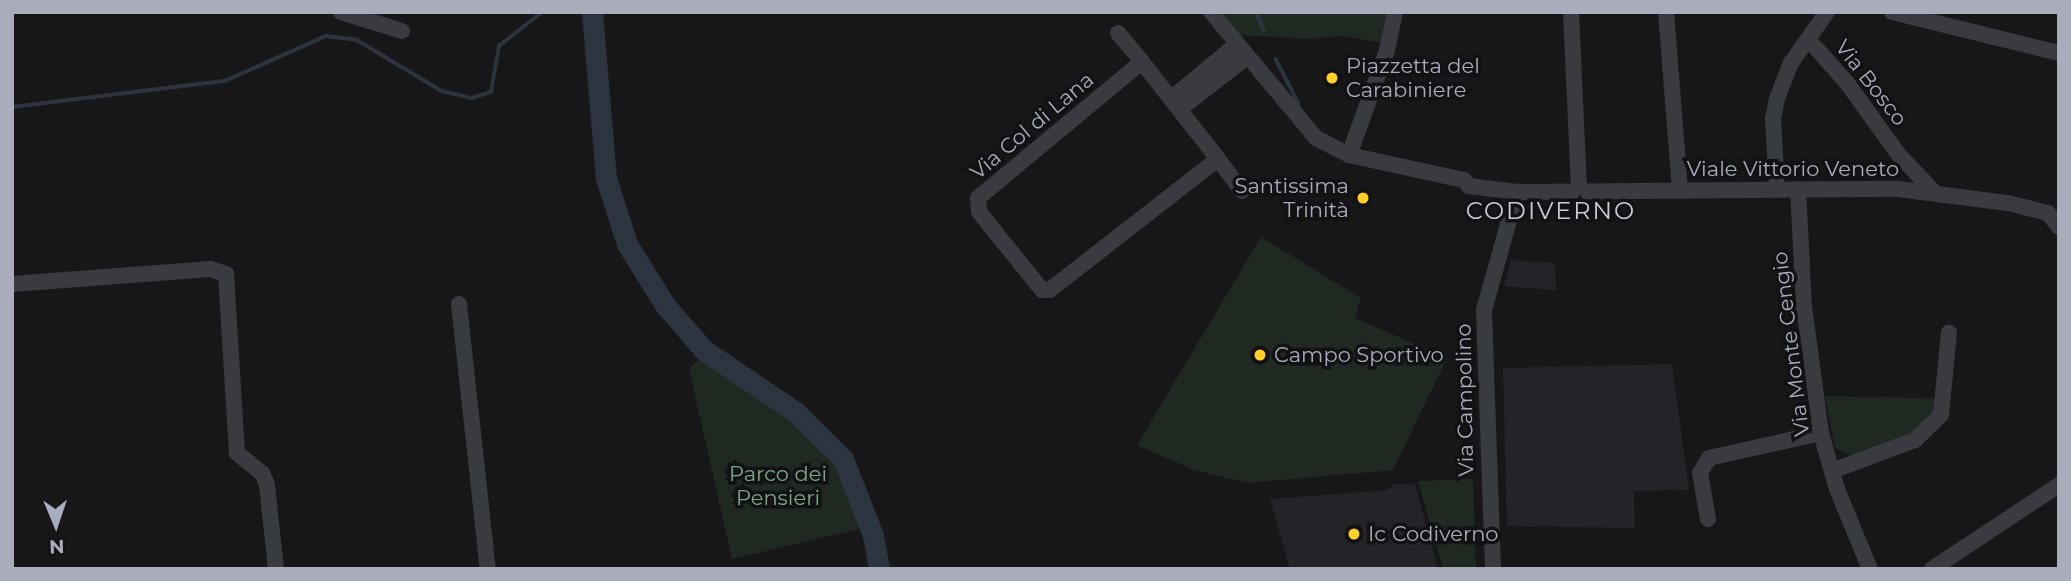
<!DOCTYPE html>
<html>
<head>
<meta charset="utf-8">
<style>
  body { margin:0 }
  #map { position:relative; width:2071px; height:581px; overflow:hidden; background:#17171a; font-family:Montserrat,sans-serif }
  div>[style] { position:absolute }
  [style*='--x'] { left:calc(var(--x)*1px); top:calc(var(--y)*1px); width:calc(var(--w)*1px); rotate:calc(var(--a)*1deg) }
  .built>* { inset:0; background:#242327 }
  .green>* { inset:0; background:#1f2821 }
  .stream>* { height:3.5px; margin:-1.75px; padding:0 1.75px; transform-origin:1.75px; border-radius:1.75px; background:#2c343f }
  .river>* { height:21px; margin:-10.5px; padding:0 10.5px; transform-origin:10.5px; border-radius:10.5px; background:#2c343f }
  .minor>* { height:16px; margin:-8px; padding:0 8px; transform-origin:8px; border-radius:8px; background:#3a3a41 }
  .dots>* { width:19px; height:19px; translate:-50% -50%; box-sizing:border-box; border:4px solid #121215; border-radius:50% }
  span { translate:-50% -50%; white-space:nowrap; text-align:center; line-height:1.15; -webkit-text-stroke:7px #121215; paint-order:stroke }
  .poi-label { font-size:21px; color:#a8acbb }
  .left { translate:0 -50%; text-align:left }
  .right { translate:-100% -50%; text-align:right }
  .street-label { font-size:21px; color:#a8acbb }
  .park-label { font-size:21px; color:#7da885 }
  .quarter-label { font-size:24px; color:#cacbd6; letter-spacing:2px }
  .frame { position:absolute; inset:0; border:14px solid #a8acbb; pointer-events:none }
  .north { position:absolute; left:21px; top:490px; width:70px; height:70px; -webkit-text-stroke:5px #121215; paint-order:stroke; rotate:178deg; font-size:19px; font-weight:700; line-height:28px; text-align:center; color:#a8acbb }
  .north::after { content:''; display:block; margin:auto; width:24px; height:32px; background:#a8acbb; clip-path:polygon(50% 0,100% 100%,50% 72%,0 100%) }
</style>
</head>
<body>
<div id="map">
  <div class="built">
    <i style="clip-path:polygon(1511px 260px,1555px 263px,1556px 290px,1504px 286px)"></i>
    <i style="clip-path:polygon(1672px 364px,1689px 490px,1634px 491px,1635px 528px,1507px 526px,1503px 368px)"></i>
    <i style="clip-path:polygon(1395px 484px,1415px 484px,1438px 569px,1290px 569px,1270px 499px,1387px 490px)"></i>
  </div>
  <div class="green">
    <i style="clip-path:polygon(1219px 12px,1388px 12px,1383px 43px,1343px 36px,1309px 39px,1238px 35px)"></i>
    <i style="clip-path:polygon(1261px 237px,1361px 298px,1355px 318px,1447px 358px,1393px 470px,1247px 483px,1194px 470px,1137px 445px)"></i>
    <i style="clip-path:polygon(703px 354px,793px 415px,840px 465px,864px 528px,732px 559px,689px 369px)"></i>
    <i style="clip-path:polygon(1825px 396px,1938px 398px,1936px 414px,1921px 429px,1853px 457px,1835px 448px)"></i>
    <i style="clip-path:polygon(1473px 479px,1476px 569px,1443px 569px,1418px 481px)"></i>
  </div>
  <div class="stream">
    <i style="--x:1256;--y:12;--w:20;--a:66"></i>
    <i style="--x:1276;--y:59;--w:51;--a:62.9"></i>
    <i style="--x:12;--y:107;--w:215;--a:-7"></i>
    <i style="--x:225;--y:81;--w:111;--a:-24"></i>
    <i style="--x:326;--y:36;--w:31;--a:7"></i>
    <i style="--x:357;--y:40;--w:99;--a:31"></i>
    <i style="--x:442;--y:91;--w:31;--a:13"></i>
    <i style="--x:472;--y:98;--w:20;--a:-18"></i>
    <i style="--x:491;--y:92;--w:47;--a:-80.1"></i>
    <i style="--x:499;--y:46;--w:55;--a:-38.3"></i>
  </div>
  <div class="river">
    <i style="--x:592;--y:12;--w:167;--a:85.2"></i>
    <i style="--x:606;--y:178;--w:69;--a:72.3"></i>
    <i style="--x:627;--y:244;--w:72;--a:58.1"></i>
    <i style="--x:665;--y:305;--w:60;--a:49.1"></i>
    <i style="--x:704;--y:350;--w:112;--a:34.1"></i>
    <i style="--x:797;--y:413;--w:65;--a:45"></i>
    <i style="--x:843;--y:459;--w:82;--a:68.5"></i>
    <i style="--x:873;--y:535;--w:35;--a:80"></i>
  </div>
  <div class="minor">
    <i style="--x:341;--y:12;--w:64;--a:17.3"></i>
    <i style="--x:1211;--y:12;--w:164;--a:50.2"></i>
    <i style="--x:1316;--y:138;--w:37;--a:27"></i>
    <i style="--x:1349;--y:155;--w:118;--a:12.3"></i>
    <i style="--x:1464;--y:180;--w:8;--a:50"></i>
    <i style="--x:1469;--y:186;--w:48;--a:7.1"></i>
    <i style="--x:1517;--y:192;--w:381;--a:-0.5"></i>
    <i style="--x:1898;--y:189;--w:111;--a:7.3"></i>
    <i style="--x:2008;--y:203;--w:41;--a:14"></i>
    <i style="--x:2048;--y:213;--w:18;--a:52"></i>
    <i style="--x:1571;--y:12;--w:179;--a:87.4"></i>
    <i style="--x:1666;--y:12;--w:179;--a:85.5"></i>
    <i style="--x:1892;--y:12;--w:172;--a:13.8"></i>
    <i style="--x:1118;--y:33;--w:38;--a:50"></i>
    <i style="--x:1808;--y:39;--w:59;--a:48.4"></i>
    <i style="--x:1847;--y:83;--w:89;--a:54.2"></i>
    <i style="--x:1899;--y:155;--w:52;--a:46.5"></i>
    <i style="--x:1142;--y:62;--w:123;--a:51.9"></i>
    <i style="--x:1218;--y:159;--w:213;--a:142.1"></i>
    <i style="--x:1050;--y:290;--w:8;--a:180"></i>
    <i style="--x:1042;--y:290;--w:100;--a:-128.9"></i>
    <i style="--x:979;--y:212;--w:14;--a:-94"></i>
    <i style="--x:978;--y:198;--w:213;--a:-39.7"></i>
    <i style="--x:1172;--y:98;--w:85;--a:-39.7"></i>
    <i style="--x:1180;--y:109;--w:85;--a:-37.8"></i>
    <i style="--x:1349;--y:155;--w:112;--a:-70.1"></i>
    <i style="--x:1387;--y:50;--w:39;--a:-78"></i>
    <i style="--x:1218;--y:159;--w:40;--a:53"></i>
    <i style="--x:1777;--y:189;--w:70;--a:-93.3"></i>
    <i style="--x:1773;--y:119;--w:20;--a:-79"></i>
    <i style="--x:1777;--y:99;--w:39;--a:-69"></i>
    <i style="--x:1791;--y:63;--w:62;--a:-54.8"></i>
    <i style="--x:1798;--y:189;--w:117;--a:87.1"></i>
    <i style="--x:1804;--y:306;--w:128;--a:82.4"></i>
    <i style="--x:1821;--y:433;--w:58;--a:74.1"></i>
    <i style="--x:1837;--y:489;--w:87;--a:67.6"></i>
    <i style="--x:12;--y:284;--w:199;--a:-4.3"></i>
    <i style="--x:210;--y:269;--w:17;--a:17"></i>
    <i style="--x:226;--y:274;--w:179;--a:86.5"></i>
    <i style="--x:237;--y:453;--w:32;--a:39"></i>
    <i style="--x:262;--y:473;--w:13;--a:67"></i>
    <i style="--x:267;--y:485;--w:84;--a:83.9"></i>
    <i style="--x:459;--y:304;--w:267;--a:83.8"></i>
    <i style="--x:1832;--y:471;--w:89;--a:-20.5"></i>
    <i style="--x:1915;--y:440;--w:36;--a:-44"></i>
    <i style="--x:1941;--y:415;--w:83;--a:-84.5"></i>
    <i style="--x:1708;--y:519;--w:47;--a:-99.9"></i>
    <i style="--x:1700;--y:473;--w:17;--a:-59"></i>
    <i style="--x:1709;--y:458;--w:115;--a:-12.6"></i>
    <i style="--x:1493;--y:569;--w:259;--a:-92"></i>
    <i style="--x:1484;--y:310;--w:123;--a:-74.4"></i>
    <i style="--x:1932;--y:569;--w:152;--a:-33.5"></i>
  </div>
  <div class="dots">
    <i style="left:1332px;top:78px;background:#ffd02a"></i>
    <i style="left:1363px;top:198px;background:#ffd02a"></i>
    <i style="left:1260px;top:355px;background:#ffd02a"></i>
    <i style="left:1354px;top:534px;background:#ffd02a"></i>
  </div>
  <div class="poi-label">
    <span class="left" style="left:1346px;top:78px">Piazzetta del<br>Carabiniere</span>
    <span class="right" style="left:1349px;top:198px">Santissima<br>Trinità</span>
    <span class="left" style="left:1274px;top:355px">Campo Sportivo</span>
    <span class="left" style="left:1368px;top:534px">Ic Codiverno</span>
  </div>
  <div class="street-label">
    <span style="left:1871px;top:83px;rotate:52deg">Via Bosco</span>
    <span style="left:1032px;top:126px;rotate:-40deg">Via Col di Lana</span>
    <span style="left:1793px;top:169px">Viale Vittorio Veneto</span>
    <span style="left:1791px;top:344px;rotate:-97deg">Via Monte Cengio</span>
    <span style="left:1465px;top:400px;rotate:-91deg">Via Campolino</span>
  </div>
  <div class="park-label">
    <span style="left:778px;top:486px">Parco dei<br>Pensieri</span>
  </div>
  <div class="quarter-label">
    <span style="left:1551px;top:211px">CODIVERNO</span>
  </div>
  <div class="frame"></div>
  <div class="north">N</div>
</div>
</body>
</html>
